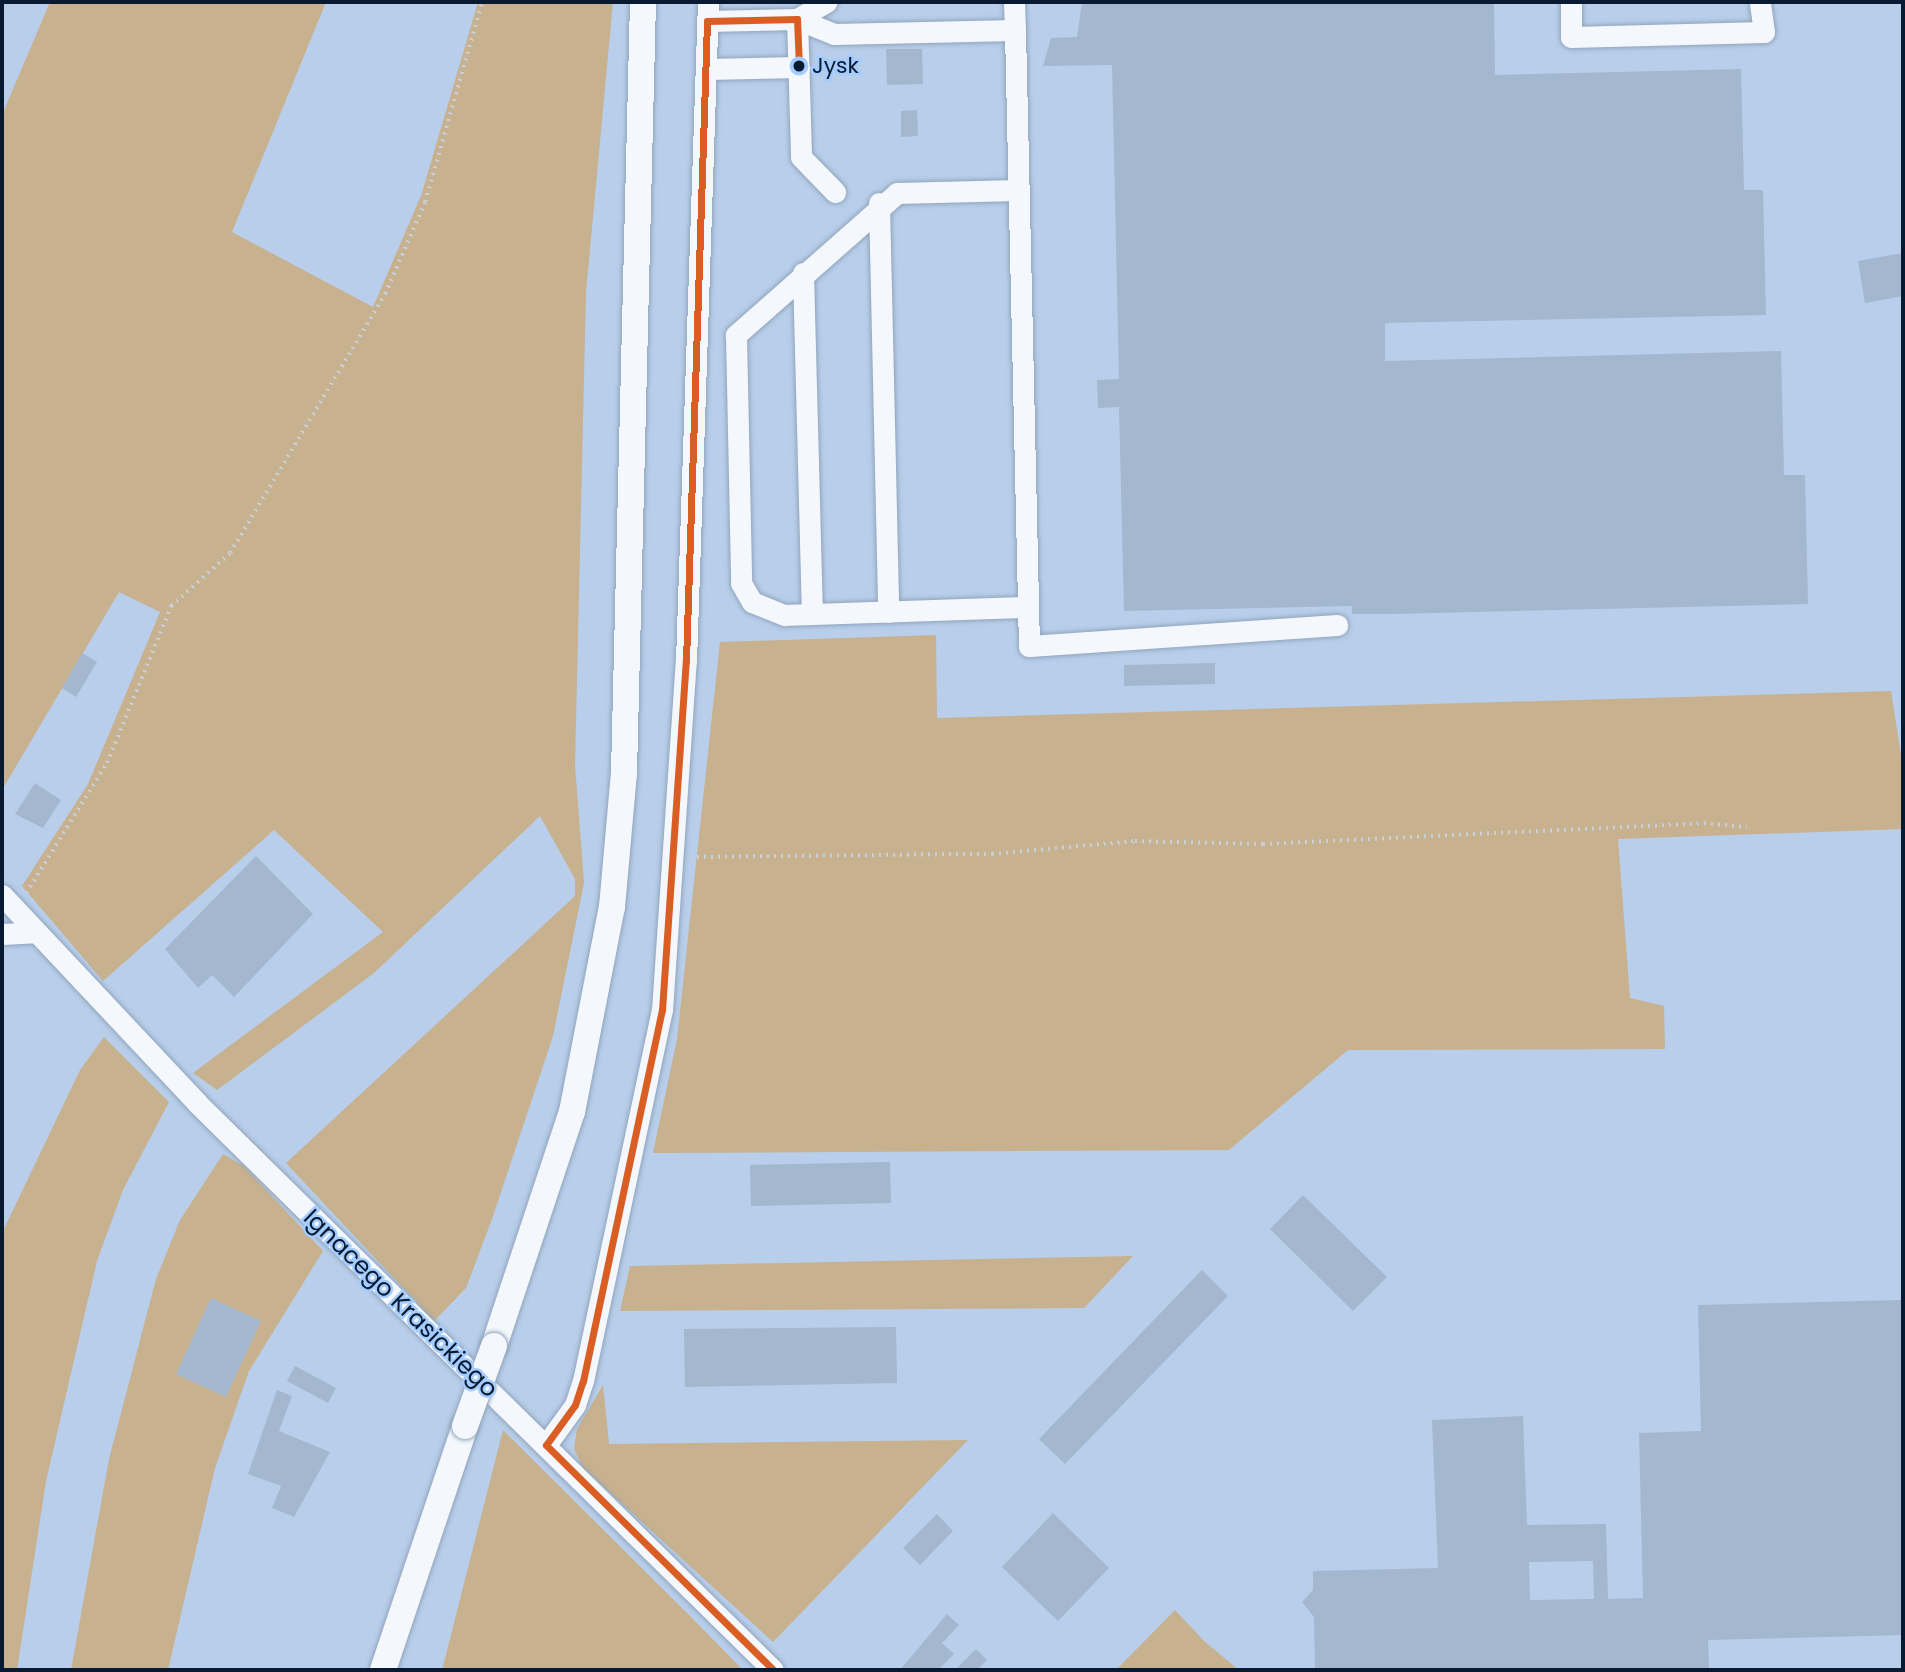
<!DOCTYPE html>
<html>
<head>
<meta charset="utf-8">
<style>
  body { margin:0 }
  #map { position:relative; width:1905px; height:1672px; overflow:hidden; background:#b8ceea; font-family:Poppins,sans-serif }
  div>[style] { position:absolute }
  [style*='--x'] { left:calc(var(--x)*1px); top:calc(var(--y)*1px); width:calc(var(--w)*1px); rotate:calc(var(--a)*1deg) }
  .green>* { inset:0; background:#c8b18e }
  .building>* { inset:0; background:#a3b7cf }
  .path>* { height:3.5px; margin-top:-1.75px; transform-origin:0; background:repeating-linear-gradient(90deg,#c8d0d9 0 2px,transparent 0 7px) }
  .roads { filter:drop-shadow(0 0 2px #91a4bc) drop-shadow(0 0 2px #91a4bc) }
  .minor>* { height:21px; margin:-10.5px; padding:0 10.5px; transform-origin:10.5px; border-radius:10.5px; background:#f4f8fc }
  .major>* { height:26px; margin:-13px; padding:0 13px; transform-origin:13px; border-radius:13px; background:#f4f8fc }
  .bridges { filter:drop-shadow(0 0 2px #91a4bc) drop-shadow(0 0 2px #91a4bc) }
  .major-bridge>* { height:26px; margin:-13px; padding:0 13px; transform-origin:13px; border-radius:13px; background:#f4f8fc }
  .bus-1>* { height:7px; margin:-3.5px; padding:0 3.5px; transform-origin:3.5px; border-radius:3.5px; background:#da5e24 }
  .dots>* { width:19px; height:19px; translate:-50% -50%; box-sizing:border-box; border:4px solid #a4ccfe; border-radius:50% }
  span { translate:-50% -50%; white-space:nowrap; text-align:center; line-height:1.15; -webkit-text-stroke:5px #a4ccfe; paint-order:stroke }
  .bus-label { font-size:22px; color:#071a31 }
  .left { translate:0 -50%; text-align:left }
  .street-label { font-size:24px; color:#071a31 }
  .frame { position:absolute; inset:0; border:4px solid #071a31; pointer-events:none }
</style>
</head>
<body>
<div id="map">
  <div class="green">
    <i style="clip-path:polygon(50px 2px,326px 2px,232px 232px,373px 307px,421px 196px,478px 2px,613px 2px,586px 292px,575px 765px,584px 883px,553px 1036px,492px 1219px,466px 1288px,434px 1321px,286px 1163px,575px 896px,575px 879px,540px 816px,374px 973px,217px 1090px,193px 1073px,383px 932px,274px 830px,103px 981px,22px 886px,88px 784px,160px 612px,119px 592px,2px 790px,2px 115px)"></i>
    <i style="clip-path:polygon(936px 635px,937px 718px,1891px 691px,1903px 768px,1903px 829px,1618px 839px,1630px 998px,1664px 1006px,1665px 1049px,1348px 1050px,1229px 1150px,653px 1153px,677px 1039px,720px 642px)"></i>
    <i style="clip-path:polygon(104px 1037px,169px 1102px,123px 1190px,97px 1261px,46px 1481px,17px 1670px,2px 1670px,2px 1233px,80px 1070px)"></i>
    <i style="clip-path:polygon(223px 1154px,244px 1166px,323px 1251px,249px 1371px,215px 1468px,168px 1670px,71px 1670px,109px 1459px,156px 1279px,180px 1220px)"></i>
    <i style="clip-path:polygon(1133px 1256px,1084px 1308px,620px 1311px,630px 1266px)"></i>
    <i style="clip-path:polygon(603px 1385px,609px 1444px,968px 1440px,773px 1642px,583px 1468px,574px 1449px,577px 1429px)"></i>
    <i style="clip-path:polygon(503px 1430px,688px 1614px,743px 1670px,442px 1670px)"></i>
    <i style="clip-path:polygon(1175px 1610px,1204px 1641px,1239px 1670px,1116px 1670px)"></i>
  </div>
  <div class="building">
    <i style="clip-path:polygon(1082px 2px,1494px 2px,1495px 75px,1741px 69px,1744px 190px,1763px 190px,1766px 315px,1385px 323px,1385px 361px,1781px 351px,1784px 475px,1805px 475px,1808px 604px,1392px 614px,1352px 614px,1352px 606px,1124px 611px,1119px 407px,1098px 408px,1097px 380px,1119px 379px,1112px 65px,1043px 66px,1051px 38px,1077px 37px)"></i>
    <i style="clip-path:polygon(886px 49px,922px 49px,923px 84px,887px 85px)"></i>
    <i style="clip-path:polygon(917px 110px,918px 136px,901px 137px,901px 111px)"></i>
    <i style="clip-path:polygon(1903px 253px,1903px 296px,1865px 303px,1858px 261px)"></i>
    <i style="clip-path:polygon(82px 653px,97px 662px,76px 697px,62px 688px)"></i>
    <i style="clip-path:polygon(1215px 663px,1215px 684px,1124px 686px,1124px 665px)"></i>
    <i style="clip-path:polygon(35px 783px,61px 800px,43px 828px,15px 814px)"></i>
    <i style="clip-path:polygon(256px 856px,313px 914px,234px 997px,212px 975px,198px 988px,165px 949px)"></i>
    <i style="clip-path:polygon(890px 1162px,891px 1203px,751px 1206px,750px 1165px)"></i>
    <i style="clip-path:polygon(1303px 1195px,1387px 1277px,1353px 1311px,1270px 1229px)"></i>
    <i style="clip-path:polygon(1202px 1270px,1228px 1296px,1065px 1464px,1039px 1439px)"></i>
    <i style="clip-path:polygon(211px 1298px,261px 1321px,226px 1397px,176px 1374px)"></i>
    <i style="clip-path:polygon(evenodd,1903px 1300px,1903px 1635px,1708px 1640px,1709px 1670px,1315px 1670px,1314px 1617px,1302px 1602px,1313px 1590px,1313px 1571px,1438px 1568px,1432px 1420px,1523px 1416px,1527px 1525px,1606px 1524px,1608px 1599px,1643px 1598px,1639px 1433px,1701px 1431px,1698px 1305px,1903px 1300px,1593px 1561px,1594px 1599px,1530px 1600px,1529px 1562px,1593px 1561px)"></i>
    <i style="clip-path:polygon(896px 1327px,897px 1383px,685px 1387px,684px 1329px)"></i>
    <i style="clip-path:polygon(295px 1366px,336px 1388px,328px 1403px,287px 1381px)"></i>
    <i style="clip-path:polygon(277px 1390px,292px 1396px,279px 1431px,330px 1452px,294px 1517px,272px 1508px,281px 1486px,248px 1474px)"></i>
    <i style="clip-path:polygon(1053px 1513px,1109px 1568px,1058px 1621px,1002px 1567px)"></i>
    <i style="clip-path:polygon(937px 1514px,953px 1531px,920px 1565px,903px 1548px)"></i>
    <i style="clip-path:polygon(947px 1614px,959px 1625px,942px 1643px,954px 1654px,938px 1670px,900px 1670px)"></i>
    <i style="clip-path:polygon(976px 1649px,987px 1660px,977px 1670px,955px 1670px)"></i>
  </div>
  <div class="path">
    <i style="--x:690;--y:857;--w:302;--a:-0.6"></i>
    <i style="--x:992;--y:854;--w:144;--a:-5.2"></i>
    <i style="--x:1135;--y:841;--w:128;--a:1.3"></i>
    <i style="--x:1263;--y:844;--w:441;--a:-2.7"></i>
    <i style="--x:1704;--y:823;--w:43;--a:5.3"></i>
    <i style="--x:26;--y:893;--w:153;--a:-58.1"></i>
    <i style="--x:107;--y:763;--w:170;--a:-67.8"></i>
    <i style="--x:171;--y:606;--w:79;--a:-41.9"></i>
    <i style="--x:230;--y:553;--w:302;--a:-59.1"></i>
    <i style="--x:385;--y:294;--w:100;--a:-66.5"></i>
    <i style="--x:425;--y:202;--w:208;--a:-74.1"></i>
  </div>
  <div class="roads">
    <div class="minor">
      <i style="--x:1571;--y:2;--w:35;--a:90"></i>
      <i style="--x:1571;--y:37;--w:193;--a:-1.5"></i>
      <i style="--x:1764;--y:32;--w:30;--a:-98"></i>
      <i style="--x:797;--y:19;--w:40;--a:22"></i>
      <i style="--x:834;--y:34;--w:181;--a:-1.3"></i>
      <i style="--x:1015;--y:30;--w:28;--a:-92"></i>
      <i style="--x:797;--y:19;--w:34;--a:-30"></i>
      <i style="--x:707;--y:21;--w:90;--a:-1.3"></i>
      <i style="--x:797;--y:19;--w:138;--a:88.3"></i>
      <i style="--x:801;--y:157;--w:49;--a:45.8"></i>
      <i style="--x:1015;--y:30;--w:616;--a:88.7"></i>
      <i style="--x:1029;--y:646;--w:309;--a:-3.9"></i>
      <i style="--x:706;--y:69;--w:93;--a:-1.2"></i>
      <i style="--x:1018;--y:190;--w:121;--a:178.6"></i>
      <i style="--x:897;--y:193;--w:215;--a:138.6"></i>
      <i style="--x:736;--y:335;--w:248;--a:88.8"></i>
      <i style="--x:741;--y:583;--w:22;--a:60"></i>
      <i style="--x:752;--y:602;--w:35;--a:22"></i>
      <i style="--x:785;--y:615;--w:243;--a:-1.9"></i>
      <i style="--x:879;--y:203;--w:409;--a:88.7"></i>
      <i style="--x:803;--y:273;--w:341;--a:88.5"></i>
      <i style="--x:2;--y:895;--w:285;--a:46.8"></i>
      <i style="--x:197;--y:1103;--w:808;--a:44.55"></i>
      <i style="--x:2;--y:934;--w:33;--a:-3"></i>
      <i style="--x:546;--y:1445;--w:49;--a:-54.1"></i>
      <i style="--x:575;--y:1405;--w:25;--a:-72"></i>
      <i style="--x:583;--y:1381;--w:379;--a:-78"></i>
      <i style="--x:662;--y:1010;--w:350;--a:-86.1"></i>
      <i style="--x:686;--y:661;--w:659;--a:-88.09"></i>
    </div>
    <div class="major">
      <i style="--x:494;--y:1346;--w:247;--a:-71.6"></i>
      <i style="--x:572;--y:1112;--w:209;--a:-79"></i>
      <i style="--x:612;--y:907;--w:135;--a:-84.9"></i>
      <i style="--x:624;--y:773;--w:771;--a:-88.59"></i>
      <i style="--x:383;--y:1670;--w:257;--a:-71.4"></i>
    </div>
  </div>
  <div class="bridges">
    <div class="major-bridge">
      <i style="--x:465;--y:1426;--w:85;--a:-70.1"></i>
    </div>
  </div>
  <div class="bus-1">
    <i style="--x:707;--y:21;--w:90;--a:-1.3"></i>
    <i style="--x:797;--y:19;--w:48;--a:87.6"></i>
    <i style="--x:546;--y:1445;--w:49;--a:-54.1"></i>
    <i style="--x:575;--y:1405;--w:25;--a:-72"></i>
    <i style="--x:583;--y:1381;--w:379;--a:-78"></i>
    <i style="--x:662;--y:1010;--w:350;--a:-86.1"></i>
    <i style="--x:686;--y:661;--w:640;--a:-88.12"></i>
    <i style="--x:546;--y:1445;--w:320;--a:44.7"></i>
  </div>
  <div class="dots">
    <i style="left:799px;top:66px;background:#071a31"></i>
  </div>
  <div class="bus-label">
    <span class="left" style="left:812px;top:66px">Jysk</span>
  </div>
  <div class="street-label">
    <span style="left:401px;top:1303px;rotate:44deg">Ignacego Krasickiego</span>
  </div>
  <div class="frame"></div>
</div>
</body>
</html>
